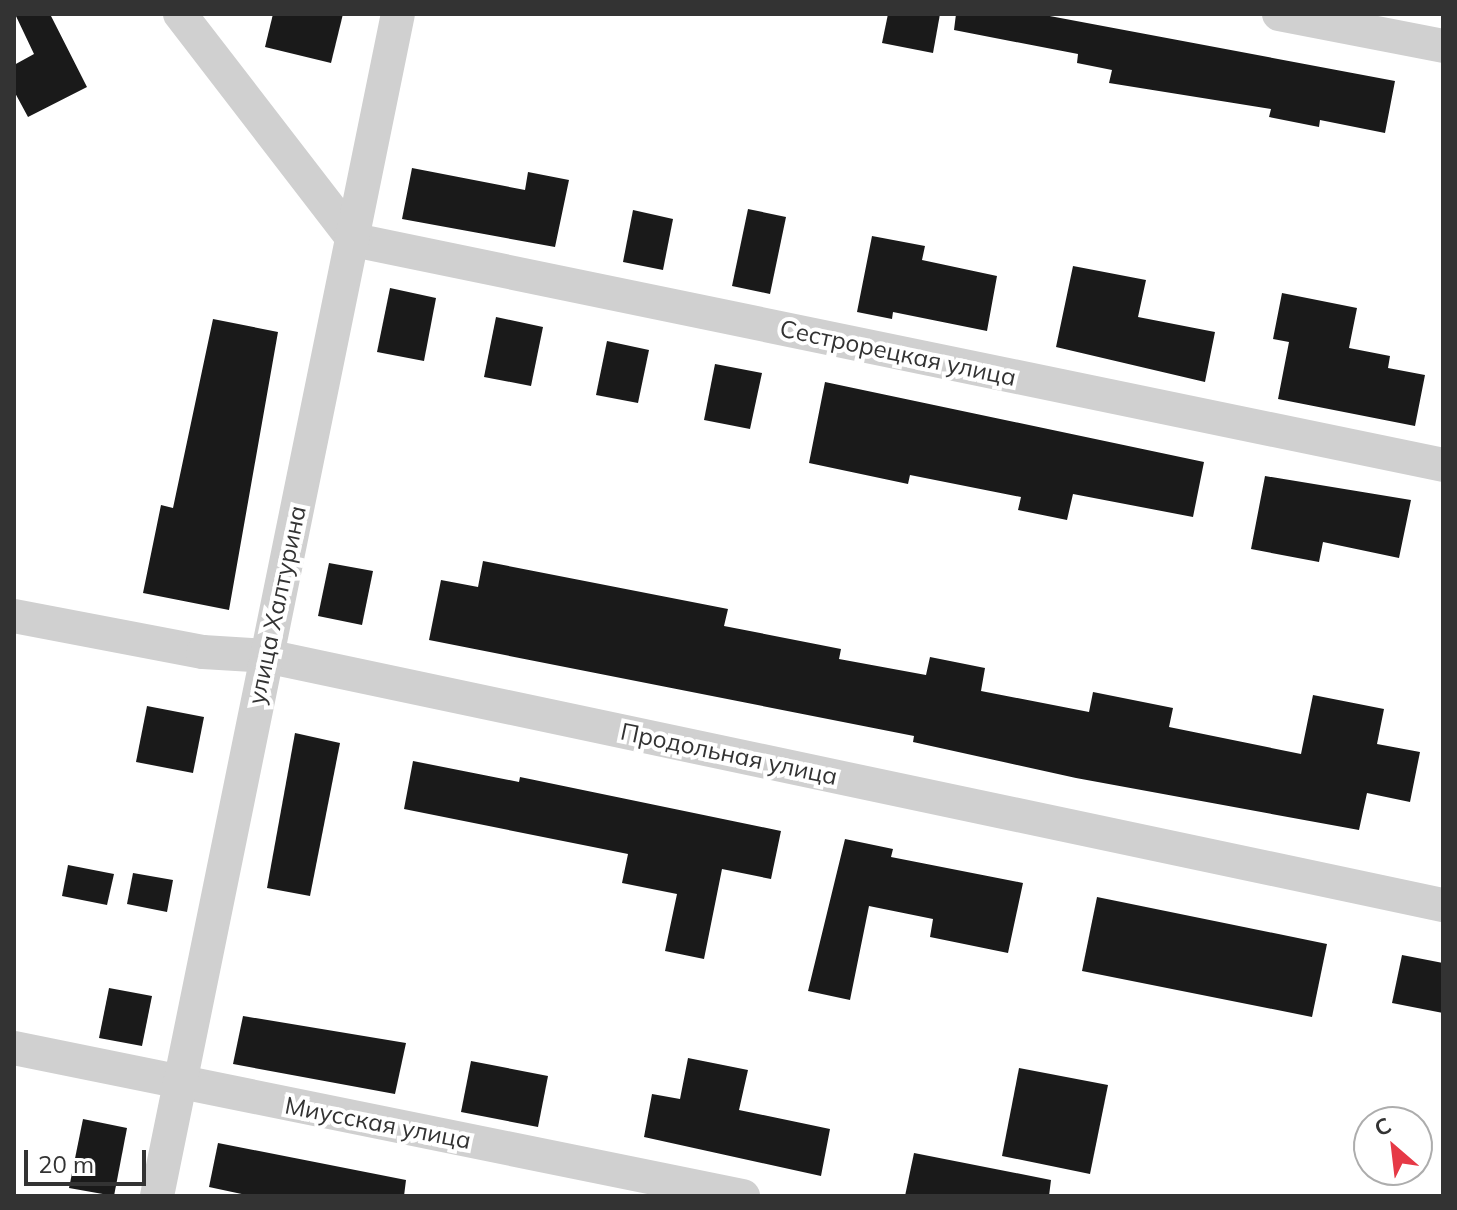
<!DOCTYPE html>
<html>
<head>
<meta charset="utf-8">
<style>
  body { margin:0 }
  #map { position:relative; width:1457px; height:1210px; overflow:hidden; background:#fff; font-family:Mulish,sans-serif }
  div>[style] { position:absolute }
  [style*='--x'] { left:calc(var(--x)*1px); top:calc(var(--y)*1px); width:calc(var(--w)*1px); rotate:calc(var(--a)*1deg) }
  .building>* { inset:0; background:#1a1a1a }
  .minor>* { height:34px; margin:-17px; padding:0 17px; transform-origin:17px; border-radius:17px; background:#d0d0d0 }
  span { translate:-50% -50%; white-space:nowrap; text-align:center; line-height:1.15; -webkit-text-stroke:8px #fff; paint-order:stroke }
  .street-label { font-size:24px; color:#333 }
  .frame { position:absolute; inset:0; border:16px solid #333; pointer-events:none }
  .north { position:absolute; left:1353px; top:1106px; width:80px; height:80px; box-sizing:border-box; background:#fff; border:2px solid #adadad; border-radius:50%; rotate:332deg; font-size:22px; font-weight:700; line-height:32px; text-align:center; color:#333 }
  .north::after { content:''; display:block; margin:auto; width:28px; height:36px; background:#e63946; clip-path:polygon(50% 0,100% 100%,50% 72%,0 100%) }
  .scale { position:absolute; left:24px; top:1150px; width:122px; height:36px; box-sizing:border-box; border:4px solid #333; border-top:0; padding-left:10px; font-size:24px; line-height:28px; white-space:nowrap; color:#333; -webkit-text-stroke:6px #fff; paint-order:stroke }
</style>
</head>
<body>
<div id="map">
  <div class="building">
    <i style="clip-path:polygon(15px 14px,50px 14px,87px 87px,28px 117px,14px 91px,14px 65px,34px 54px)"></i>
    <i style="clip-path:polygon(273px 14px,343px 14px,331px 63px,265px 47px)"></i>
    <i style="clip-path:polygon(888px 14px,940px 14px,933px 53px,882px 43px)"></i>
    <i style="clip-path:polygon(956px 14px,1039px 14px,1395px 81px,1385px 133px,1320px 120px,1319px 127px,1269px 117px,1271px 109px,1109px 83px,1112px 70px,1077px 63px,1078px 54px,954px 30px)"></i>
    <i style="clip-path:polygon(412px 168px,525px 190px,528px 172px,569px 180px,555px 247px,402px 219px)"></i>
    <i style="clip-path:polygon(748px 209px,786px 217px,770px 294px,732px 286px)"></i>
    <i style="clip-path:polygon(633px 210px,673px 219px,663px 270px,623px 262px)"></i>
    <i style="clip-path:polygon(872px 236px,925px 246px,922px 260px,997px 276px,987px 331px,893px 312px,892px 319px,857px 312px)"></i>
    <i style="clip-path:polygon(1073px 266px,1146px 280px,1138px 317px,1215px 332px,1205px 382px,1056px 347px)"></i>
    <i style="clip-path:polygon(390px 288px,436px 298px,424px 361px,377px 352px)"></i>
    <i style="clip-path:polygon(1282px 293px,1357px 308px,1349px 348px,1390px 356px,1388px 368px,1425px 375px,1415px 426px,1278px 399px,1289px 342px,1273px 339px)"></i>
    <i style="clip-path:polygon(496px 317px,543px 327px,531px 386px,484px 377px)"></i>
    <i style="clip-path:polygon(213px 319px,278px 332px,229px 610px,143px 593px,161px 505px,173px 508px)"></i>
    <i style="clip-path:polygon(607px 341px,649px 350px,638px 403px,596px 395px)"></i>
    <i style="clip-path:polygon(715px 364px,762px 373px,750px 429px,704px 420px)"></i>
    <i style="clip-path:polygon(825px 382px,1204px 462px,1193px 517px,1073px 494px,1067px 520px,1018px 510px,1021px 497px,910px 475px,908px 484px,809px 463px)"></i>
    <i style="clip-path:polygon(1265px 476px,1411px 500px,1399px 558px,1323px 542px,1319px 562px,1251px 549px)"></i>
    <i style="clip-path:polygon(483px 561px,728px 609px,724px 626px,841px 649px,839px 659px,926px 675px,930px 657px,985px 668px,981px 691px,1089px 712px,1093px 692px,1173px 708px,1169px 727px,1301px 754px,1313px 695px,1384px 709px,1377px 744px,1420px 752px,1410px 802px,1367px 793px,1359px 830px,1076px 778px,913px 742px,914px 736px,429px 640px,441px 580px,478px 587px)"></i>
    <i style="clip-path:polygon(329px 563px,373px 571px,362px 625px,318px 616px)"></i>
    <i style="clip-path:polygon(147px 706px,204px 717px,193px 773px,136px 762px)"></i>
    <i style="clip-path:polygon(295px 733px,340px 743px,310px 896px,267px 888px)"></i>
    <i style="clip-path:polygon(413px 761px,519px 782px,520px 777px,781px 831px,771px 879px,722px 869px,704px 959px,665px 951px,677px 894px,622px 883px,628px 854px,404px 809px)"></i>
    <i style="clip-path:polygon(845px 839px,893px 849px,891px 857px,1023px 883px,1008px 953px,930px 937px,933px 919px,869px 906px,850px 1000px,808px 991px)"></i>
    <i style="clip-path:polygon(68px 865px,114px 874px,107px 905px,62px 896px)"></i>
    <i style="clip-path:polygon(133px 873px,173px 880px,167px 912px,127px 904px)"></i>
    <i style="clip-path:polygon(1097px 897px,1327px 944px,1312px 1017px,1082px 971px)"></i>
    <i style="clip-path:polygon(1402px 955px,1443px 963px,1443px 1013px,1392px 1003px)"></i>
    <i style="clip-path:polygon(109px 988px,152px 996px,142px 1046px,99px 1038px)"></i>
    <i style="clip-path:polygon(243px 1016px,406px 1043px,395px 1094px,233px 1064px)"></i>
    <i style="clip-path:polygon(688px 1058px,748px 1070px,739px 1110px,830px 1129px,821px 1176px,644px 1137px,652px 1094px,680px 1099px)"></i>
    <i style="clip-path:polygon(471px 1061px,548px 1076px,538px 1127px,461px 1112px)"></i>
    <i style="clip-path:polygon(1019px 1068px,1108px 1085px,1090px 1174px,1002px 1156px)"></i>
    <i style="clip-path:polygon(83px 1119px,127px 1128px,114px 1196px,69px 1188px)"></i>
    <i style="clip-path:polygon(218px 1143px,406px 1180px,404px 1196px,251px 1196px,209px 1187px)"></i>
    <i style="clip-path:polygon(914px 1153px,1051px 1180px,1049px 1196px,905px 1196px)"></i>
  </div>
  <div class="minor">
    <i style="--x:180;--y:14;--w:285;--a:52.4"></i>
    <i style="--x:1279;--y:14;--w:167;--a:11"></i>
    <i style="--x:354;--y:240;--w:1112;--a:11.67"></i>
    <i style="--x:14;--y:616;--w:192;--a:10.8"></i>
    <i style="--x:203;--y:652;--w:63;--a:3.6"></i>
    <i style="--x:266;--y:656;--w:1203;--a:11.95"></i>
    <i style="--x:14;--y:1048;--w:744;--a:11.48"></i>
    <i style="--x:157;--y:1196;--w:1206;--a:-78.48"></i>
  </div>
  <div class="street-label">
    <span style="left:898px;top:353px;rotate:12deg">Сестрорецкая улица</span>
    <span style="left:277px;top:605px;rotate:-78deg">улица Халтурина</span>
    <span style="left:729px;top:754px;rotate:12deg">Продольная улица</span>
    <span style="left:378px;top:1123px;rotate:11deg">Миусская улица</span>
  </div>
  <div class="frame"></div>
  <div class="north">С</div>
  <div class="scale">20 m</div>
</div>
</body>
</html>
